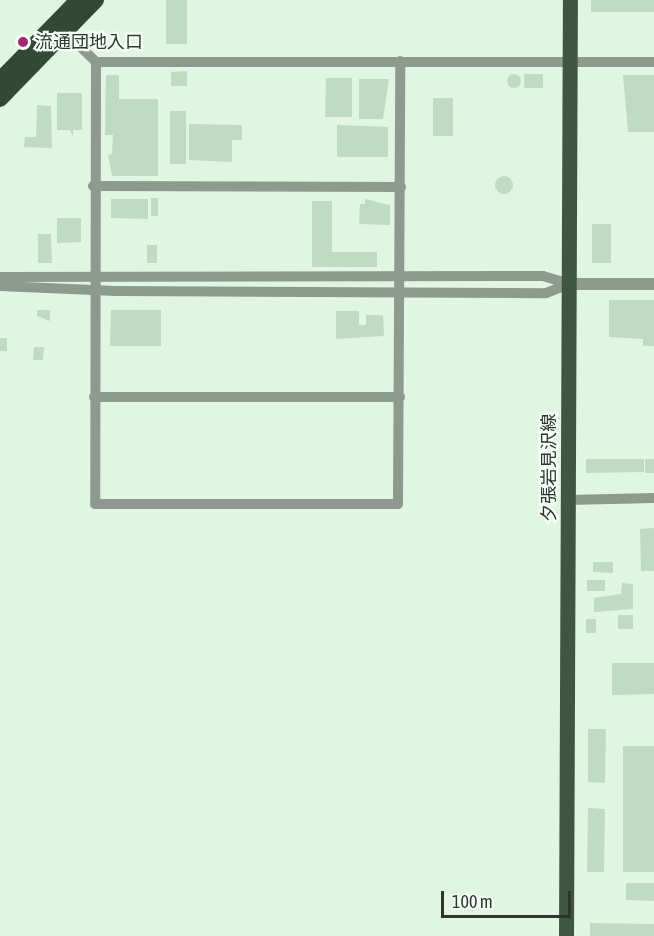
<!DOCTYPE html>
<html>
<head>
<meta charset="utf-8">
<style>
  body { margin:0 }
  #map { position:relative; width:654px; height:936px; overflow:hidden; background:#e0f6e2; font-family:"Asap Condensed","Noto Sans JP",sans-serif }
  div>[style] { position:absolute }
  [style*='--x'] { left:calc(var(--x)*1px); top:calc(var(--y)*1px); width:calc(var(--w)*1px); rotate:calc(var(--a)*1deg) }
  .building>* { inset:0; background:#bfdbc1 }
  .round { border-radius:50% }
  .minor>* { height:10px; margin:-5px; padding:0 5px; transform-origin:5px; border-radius:5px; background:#8e9a8f }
  .tertiary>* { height:12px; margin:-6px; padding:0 6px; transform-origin:6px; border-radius:6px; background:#8e9a8f }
  .primary>* { height:15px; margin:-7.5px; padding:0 7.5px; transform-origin:7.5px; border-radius:7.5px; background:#405542 }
  .trunk>* { height:16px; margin:-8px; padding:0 8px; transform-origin:8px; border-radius:8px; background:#324935 }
  .dots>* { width:16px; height:16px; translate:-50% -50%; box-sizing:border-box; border:3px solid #f6fff7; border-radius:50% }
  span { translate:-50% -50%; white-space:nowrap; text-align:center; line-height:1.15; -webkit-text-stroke:4.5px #f6fff7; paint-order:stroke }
  .poi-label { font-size:18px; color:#2d352d }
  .left { translate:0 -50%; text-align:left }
  .street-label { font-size:18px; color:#2d352d }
  .scale { position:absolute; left:441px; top:891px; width:130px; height:27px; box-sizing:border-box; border:3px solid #2d352d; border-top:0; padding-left:8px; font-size:18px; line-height:21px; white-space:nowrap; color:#2d352d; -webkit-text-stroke:4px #f6fff7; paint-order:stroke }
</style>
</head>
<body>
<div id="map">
  <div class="building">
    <i style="clip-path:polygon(166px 0,187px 0,187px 44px,166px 44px)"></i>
    <i style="clip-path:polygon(591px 0,654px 0,654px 12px,591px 12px)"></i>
    <i style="clip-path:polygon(187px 71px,187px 86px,171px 86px,171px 72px)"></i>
    <i class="round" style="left:507px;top:74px;width:14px;height:14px"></i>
    <i style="clip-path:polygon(524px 74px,543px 74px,543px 88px,524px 88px)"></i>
    <i style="clip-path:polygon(106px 75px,119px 75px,119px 99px,158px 99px,158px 176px,112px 176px,108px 155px,112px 154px,113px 135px,105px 135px)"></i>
    <i style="clip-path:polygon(623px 75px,654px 75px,654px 132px,628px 132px)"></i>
    <i style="clip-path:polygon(326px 78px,352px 78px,352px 117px,325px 117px)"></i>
    <i style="clip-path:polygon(359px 79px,389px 79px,383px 119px,359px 119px)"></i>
    <i style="clip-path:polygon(57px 93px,82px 93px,82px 130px,73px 130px,73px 137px,70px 130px,57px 130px)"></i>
    <i style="clip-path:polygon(433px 98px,453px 98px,453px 136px,433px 136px)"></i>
    <i style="clip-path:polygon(37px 105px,51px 106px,52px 148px,24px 147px,25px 137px,36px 137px)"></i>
    <i style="clip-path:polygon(170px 111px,186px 111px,186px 164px,170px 164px)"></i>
    <i style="clip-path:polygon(189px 124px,242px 125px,242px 140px,232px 140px,232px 162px,189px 160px)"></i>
    <i style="clip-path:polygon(337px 125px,388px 127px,388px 157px,337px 157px)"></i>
    <i class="round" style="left:495px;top:176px;width:18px;height:18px"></i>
    <i style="clip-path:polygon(151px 198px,158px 198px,158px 216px,151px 216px)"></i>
    <i style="clip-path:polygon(111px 199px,148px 199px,148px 219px,111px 218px)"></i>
    <i style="clip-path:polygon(365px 199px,390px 205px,390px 225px,359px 224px,360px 204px,365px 204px)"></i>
    <i style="clip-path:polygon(312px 201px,332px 201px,332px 252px,377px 252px,377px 267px,312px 267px)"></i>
    <i style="clip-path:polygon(57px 218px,81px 218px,81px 242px,57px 243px)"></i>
    <i style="clip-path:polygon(592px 224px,611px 224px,611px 263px,592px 263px)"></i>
    <i style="clip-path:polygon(38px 234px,51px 234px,52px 263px,38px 263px)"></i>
    <i style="clip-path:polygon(147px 245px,157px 245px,157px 263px,147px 263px)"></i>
    <i style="clip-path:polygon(609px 300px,654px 300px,654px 346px,643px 346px,643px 339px,609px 337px)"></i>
    <i style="clip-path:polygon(37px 310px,50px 310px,50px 321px,37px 316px)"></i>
    <i style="clip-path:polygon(111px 310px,161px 310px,161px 346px,110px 346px)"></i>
    <i style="clip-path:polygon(336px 311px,359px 311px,359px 325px,366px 325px,366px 315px,383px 315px,384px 336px,336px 339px)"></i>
    <i style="clip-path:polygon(0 338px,7px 338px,7px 351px,0 351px)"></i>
    <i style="clip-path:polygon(34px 347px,44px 347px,43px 360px,33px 360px)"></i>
    <i style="clip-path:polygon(586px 459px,644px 459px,644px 472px,586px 473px)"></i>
    <i style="clip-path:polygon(645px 459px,654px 459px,654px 473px,645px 473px)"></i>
    <i style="clip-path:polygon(654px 528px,654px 571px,641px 571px,640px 529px)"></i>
    <i style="clip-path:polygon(593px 562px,613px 562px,613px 573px,593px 572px)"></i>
    <i style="clip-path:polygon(587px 580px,605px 580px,605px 591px,587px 591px)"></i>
    <i style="clip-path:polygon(622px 583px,633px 584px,633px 609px,594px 612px,594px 598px,621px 594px)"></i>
    <i style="clip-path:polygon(618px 615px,633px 615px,633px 629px,618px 629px)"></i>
    <i style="clip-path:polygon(586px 619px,596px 619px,596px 633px,586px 633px)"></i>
    <i style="clip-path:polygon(612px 663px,654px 663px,654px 694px,612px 695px)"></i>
    <i style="clip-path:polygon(588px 729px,606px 729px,605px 783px,588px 782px)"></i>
    <i style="clip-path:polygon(623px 746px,654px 746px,654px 872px,623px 872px)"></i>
    <i style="clip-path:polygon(588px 808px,605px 809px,604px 872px,587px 872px)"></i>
    <i style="clip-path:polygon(626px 883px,654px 883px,654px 901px,626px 900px)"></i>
    <i style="clip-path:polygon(590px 923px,654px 924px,654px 936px,590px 936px)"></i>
  </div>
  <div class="minor">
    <i style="--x:62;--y:29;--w:47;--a:44.1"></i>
    <i style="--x:96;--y:62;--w:558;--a:0"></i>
    <i style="--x:96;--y:62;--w:442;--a:90.1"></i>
    <i style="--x:95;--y:504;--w:303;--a:0"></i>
    <i style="--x:398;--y:504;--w:443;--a:-89.7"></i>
    <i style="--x:93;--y:186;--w:308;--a:0.2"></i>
    <i style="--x:0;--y:277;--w:543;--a:-0.11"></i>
    <i style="--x:543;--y:276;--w:27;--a:17"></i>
    <i style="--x:0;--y:286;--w:116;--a:2.5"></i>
    <i style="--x:116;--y:291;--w:430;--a:0.3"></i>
    <i style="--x:546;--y:293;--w:25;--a:-21"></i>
    <i style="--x:94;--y:397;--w:306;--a:0"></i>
    <i style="--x:568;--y:500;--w:86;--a:-1.3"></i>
  </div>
  <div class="tertiary">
    <i style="--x:569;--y:284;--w:85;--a:0"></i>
  </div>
  <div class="primary">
    <i style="--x:566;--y:936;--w:936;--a:-89.76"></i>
  </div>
  <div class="trunk">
    <i style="--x:0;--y:80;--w:112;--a:-45.7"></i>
    <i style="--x:0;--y:99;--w:138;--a:-45.9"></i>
  </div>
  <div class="dots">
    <i style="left:23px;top:42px;background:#a72572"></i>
  </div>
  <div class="poi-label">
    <span class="left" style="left:35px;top:42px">流通団地入口</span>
  </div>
  <div class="street-label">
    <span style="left:549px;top:468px;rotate:-90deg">夕張岩見沢線</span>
  </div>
  <div class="scale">100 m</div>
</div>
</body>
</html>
